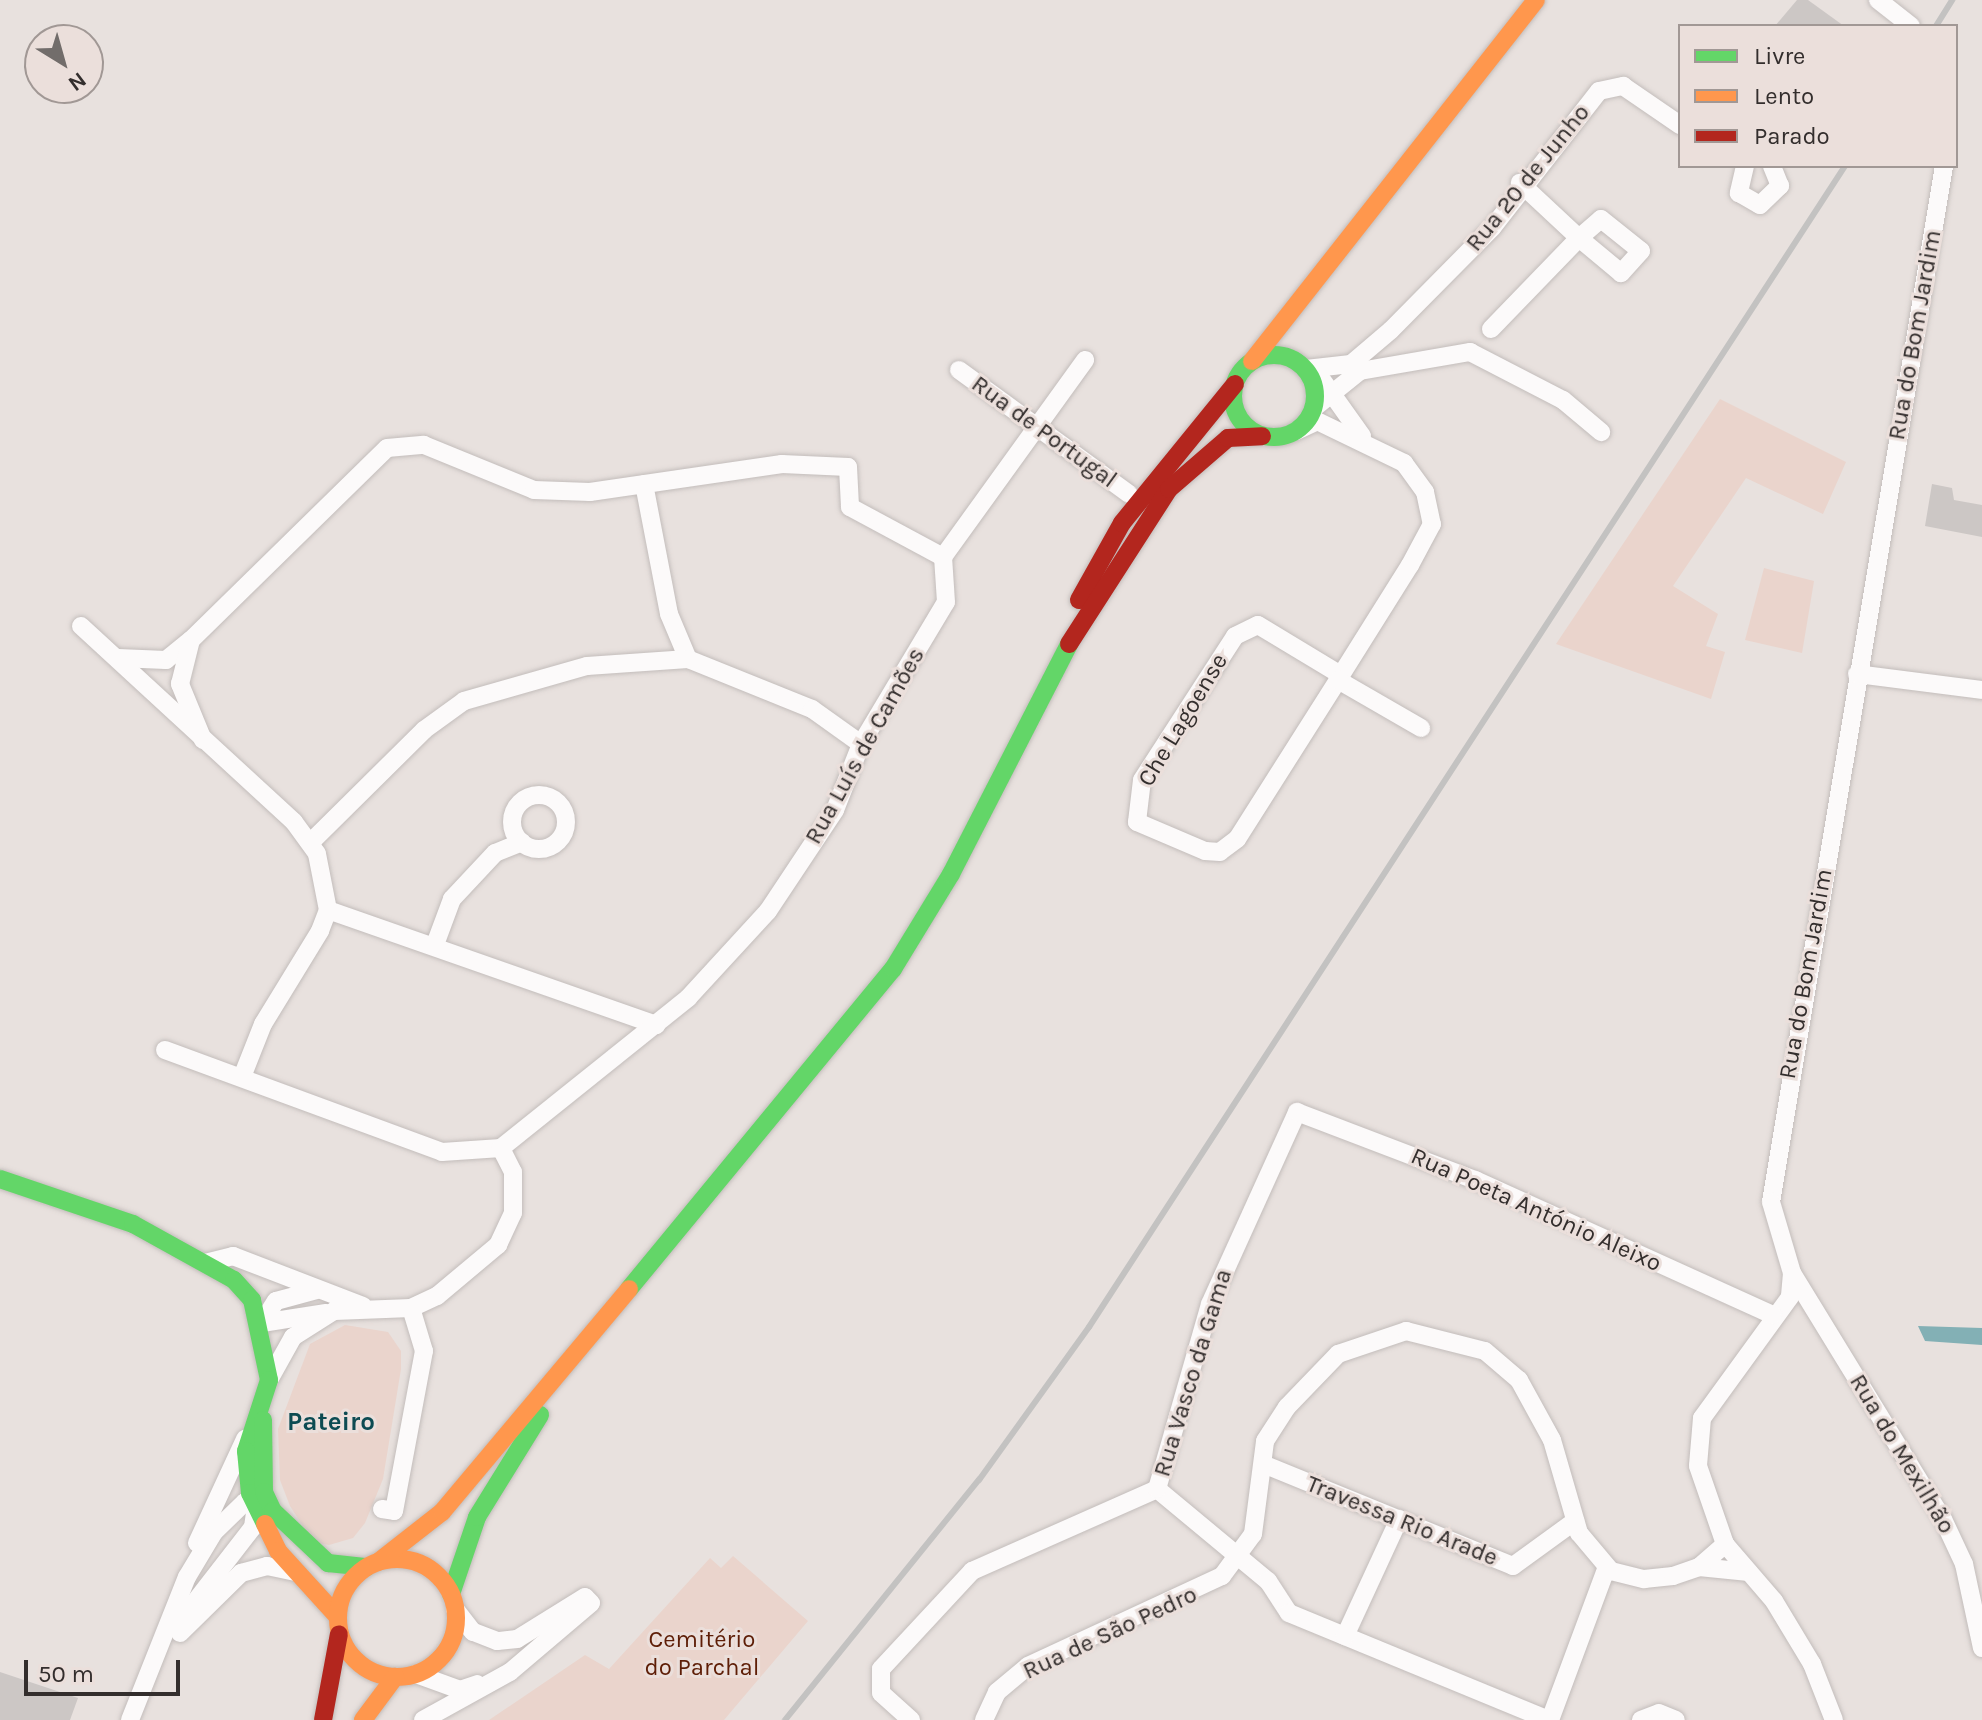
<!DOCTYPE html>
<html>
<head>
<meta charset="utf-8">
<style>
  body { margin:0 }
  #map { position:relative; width:1982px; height:1720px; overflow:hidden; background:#e8e1de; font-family:Karla,sans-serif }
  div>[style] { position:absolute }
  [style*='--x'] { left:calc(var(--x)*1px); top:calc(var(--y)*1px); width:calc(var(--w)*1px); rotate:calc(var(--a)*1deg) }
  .green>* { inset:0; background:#ead4cc }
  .water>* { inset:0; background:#83b0b5 }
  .building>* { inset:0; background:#ccc7c5 }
  .roads { filter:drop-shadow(0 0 2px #c3bdbb) drop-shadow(0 0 2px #c3bdbb) }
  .street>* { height:18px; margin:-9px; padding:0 9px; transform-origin:9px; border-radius:9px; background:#fcfafa }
  .street>.ring { margin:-9px; padding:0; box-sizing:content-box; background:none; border:18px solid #fcfafa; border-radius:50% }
  .fast>* { height:18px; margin:-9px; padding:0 9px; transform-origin:9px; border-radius:9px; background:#63d668 }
  .fast>.ring { margin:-9px; padding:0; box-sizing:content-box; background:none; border:18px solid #63d668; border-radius:50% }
  .slow>* { height:18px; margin:-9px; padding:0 9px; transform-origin:9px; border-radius:9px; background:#ff974d }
  .slow>.ring { margin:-9px; padding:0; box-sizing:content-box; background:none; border:18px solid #ff974d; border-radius:50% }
  .jam>* { height:18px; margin:-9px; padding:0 9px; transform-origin:9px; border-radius:9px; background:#b3261e }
  .rail>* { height:6px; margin:-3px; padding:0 3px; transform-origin:3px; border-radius:3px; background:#c3c2c1 }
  span { translate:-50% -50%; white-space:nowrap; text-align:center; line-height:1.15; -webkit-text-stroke:6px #ebdfdb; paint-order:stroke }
  .street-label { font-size:24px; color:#332e2d }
  .park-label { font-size:24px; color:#5e1e07 }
  .neighbourhood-label { font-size:26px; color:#0c4b52; font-weight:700 }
  .legend { position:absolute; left:1678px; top:24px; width:280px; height:144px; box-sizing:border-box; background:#ebdfdb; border:2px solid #a19895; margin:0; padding:10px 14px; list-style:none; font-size:24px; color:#332e2d }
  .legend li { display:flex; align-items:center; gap:16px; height:40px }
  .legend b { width:40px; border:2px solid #a19895 }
  .north { position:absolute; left:24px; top:24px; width:80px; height:80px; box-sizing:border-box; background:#ebdfdb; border:2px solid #a19895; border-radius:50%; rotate:143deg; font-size:22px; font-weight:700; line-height:32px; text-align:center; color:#332e2d }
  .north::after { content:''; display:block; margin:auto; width:28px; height:36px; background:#726d6b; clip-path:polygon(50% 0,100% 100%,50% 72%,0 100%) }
  .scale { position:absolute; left:24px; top:1660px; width:156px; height:36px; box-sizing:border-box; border:4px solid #332e2d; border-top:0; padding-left:10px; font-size:24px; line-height:28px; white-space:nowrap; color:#332e2d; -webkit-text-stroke:6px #ebdfdb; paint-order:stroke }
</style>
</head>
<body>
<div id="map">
  <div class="green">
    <i style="clip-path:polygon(1720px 399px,1846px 462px,1823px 514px,1746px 478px,1673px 586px,1718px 614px,1706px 646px,1725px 652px,1711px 699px,1556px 644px)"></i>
    <i style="clip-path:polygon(1764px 568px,1814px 581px,1802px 653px,1745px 640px)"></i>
    <i style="clip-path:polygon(345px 1325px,388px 1332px,401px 1351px,401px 1369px,383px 1479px,365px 1523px,353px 1538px,329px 1545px,313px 1542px,290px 1506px,280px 1480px,278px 1429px,310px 1344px)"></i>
    <i style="clip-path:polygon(733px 1556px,808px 1621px,724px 1720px,489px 1720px,585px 1655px,609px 1669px,710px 1558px,721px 1568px)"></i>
  </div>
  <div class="water">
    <i style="clip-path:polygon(1918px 1326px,1982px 1328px,1982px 1345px,1925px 1341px)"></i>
  </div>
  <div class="building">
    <i style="clip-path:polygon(1797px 0,1808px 0,1844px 26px,1775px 26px)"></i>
    <i style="clip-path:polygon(1932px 484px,1952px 488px,1954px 500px,1982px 505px,1982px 537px,1925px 526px)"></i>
    <i style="clip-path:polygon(0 1672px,78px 1698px,70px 1720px,0 1720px)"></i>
  </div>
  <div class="roads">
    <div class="street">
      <i style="--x:1878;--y:0;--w:42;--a:38.2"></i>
      <i style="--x:1745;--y:166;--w:28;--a:103"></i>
      <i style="--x:1739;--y:193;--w:24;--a:30"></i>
      <i style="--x:1760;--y:205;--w:28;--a:-44"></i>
      <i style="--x:1780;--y:186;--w:22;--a:-112"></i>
      <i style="--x:1944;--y:166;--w:1050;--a:99.48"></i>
      <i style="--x:1771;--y:1202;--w:74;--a:73.5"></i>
      <i style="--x:1792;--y:1273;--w:289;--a:58.5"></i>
      <i style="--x:1943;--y:1519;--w:50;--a:65"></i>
      <i style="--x:1964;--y:1564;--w:86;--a:77.9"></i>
      <i style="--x:1491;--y:329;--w:127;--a:-46"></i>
      <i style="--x:1579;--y:238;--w:29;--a:-41"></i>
      <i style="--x:1601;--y:219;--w:51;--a:38.7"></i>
      <i style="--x:1641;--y:251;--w:30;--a:132"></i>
      <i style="--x:1621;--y:273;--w:55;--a:-140.2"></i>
      <i style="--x:1579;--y:238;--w:81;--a:-137"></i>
      <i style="--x:1306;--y:369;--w:45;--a:-6.3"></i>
      <i style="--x:1351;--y:364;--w:52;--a:-40.4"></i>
      <i style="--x:1391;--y:330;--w:144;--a:-45.3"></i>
      <i style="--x:1492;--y:228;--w:174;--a:-52"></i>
      <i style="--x:1599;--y:91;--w:25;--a:-12"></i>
      <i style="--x:1623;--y:86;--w:69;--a:34.4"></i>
      <i style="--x:959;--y:370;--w:210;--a:36.1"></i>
      <i style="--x:1315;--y:370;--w:81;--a:54.5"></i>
      <i style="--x:1314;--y:408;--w:59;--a:-38.8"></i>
      <i style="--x:1360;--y:371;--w:112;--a:-9.8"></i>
      <i style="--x:1470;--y:352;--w:105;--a:27.3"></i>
      <i style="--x:1563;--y:400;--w:50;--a:40.1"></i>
      <i style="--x:1296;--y:431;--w:23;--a:-25"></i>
      <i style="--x:1317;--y:421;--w:97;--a:25.8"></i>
      <i style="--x:1404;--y:463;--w:36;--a:54"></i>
      <i style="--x:1425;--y:492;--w:33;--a:78"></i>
      <i style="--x:1432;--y:524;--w:47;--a:118.2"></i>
      <i style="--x:1410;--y:565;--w:136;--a:122.1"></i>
      <i style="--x:1338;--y:680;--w:188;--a:122.4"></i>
      <i style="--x:1237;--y:839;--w:21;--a:143"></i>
      <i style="--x:1220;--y:852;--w:15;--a:-176"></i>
      <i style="--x:1205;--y:851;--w:74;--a:-156.9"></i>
      <i style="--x:1137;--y:822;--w:42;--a:-83.2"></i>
      <i style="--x:1142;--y:780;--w:171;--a:-57.1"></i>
      <i style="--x:1235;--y:636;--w:25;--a:-26"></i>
      <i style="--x:1258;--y:625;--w:97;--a:31.1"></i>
      <i style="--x:644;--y:484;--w:132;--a:79.1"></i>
      <i style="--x:669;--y:614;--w:49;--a:67.1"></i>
      <i style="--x:81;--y:626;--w:289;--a:42.6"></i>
      <i style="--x:294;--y:822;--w:39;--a:54"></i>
      <i style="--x:317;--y:854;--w:57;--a:78.9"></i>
      <i style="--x:328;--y:910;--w:22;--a:111"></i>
      <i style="--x:320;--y:931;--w:109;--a:121.5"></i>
      <i style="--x:263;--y:1024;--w:57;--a:111.6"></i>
      <i style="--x:118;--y:658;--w:48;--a:2.4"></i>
      <i style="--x:166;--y:660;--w:32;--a:-39"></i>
      <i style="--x:1857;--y:674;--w:126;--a:7.3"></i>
      <i style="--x:1338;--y:680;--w:96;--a:30"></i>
      <i style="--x:203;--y:740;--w:61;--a:-112.3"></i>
      <i style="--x:180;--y:684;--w:45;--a:-76"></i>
      <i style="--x:191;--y:640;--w:274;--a:-44.4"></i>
      <i style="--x:387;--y:448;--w:37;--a:-5"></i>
      <i style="--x:424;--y:445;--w:119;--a:22.2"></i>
      <i style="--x:534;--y:490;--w:56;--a:2"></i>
      <i style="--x:590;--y:492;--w:194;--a:-8.3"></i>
      <i style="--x:782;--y:464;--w:66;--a:2.6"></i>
      <i style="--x:848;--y:467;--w:40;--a:87.1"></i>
      <i style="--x:850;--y:507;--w:106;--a:28.3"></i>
      <i class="ring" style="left:512px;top:795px;width:36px;height:36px"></i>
      <i style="--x:310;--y:843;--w:161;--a:-44.7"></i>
      <i style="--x:424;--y:730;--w:49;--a:-35.9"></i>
      <i style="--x:464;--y:701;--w:128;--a:-15.9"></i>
      <i style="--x:587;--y:666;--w:101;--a:-4"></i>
      <i style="--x:688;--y:659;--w:134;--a:22"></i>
      <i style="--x:812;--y:709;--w:60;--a:35.5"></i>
      <i style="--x:328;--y:910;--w:348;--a:19.3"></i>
      <i style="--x:436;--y:942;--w:46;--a:-69.6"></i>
      <i style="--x:452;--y:899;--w:63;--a:-46.9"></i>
      <i style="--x:495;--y:853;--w:29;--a:-22"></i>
      <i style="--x:165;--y:1050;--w:295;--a:20.2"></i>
      <i style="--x:442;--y:1152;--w:59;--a:-3.9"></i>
      <i style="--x:501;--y:1148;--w:240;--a:-38.7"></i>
      <i style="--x:688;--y:998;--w:118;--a:-47.4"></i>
      <i style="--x:768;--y:911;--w:121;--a:-56.4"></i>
      <i style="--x:835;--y:810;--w:71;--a:-68.5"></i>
      <i style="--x:861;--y:744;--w:165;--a:-59.1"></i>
      <i style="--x:946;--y:602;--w:45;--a:-93.8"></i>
      <i style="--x:943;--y:557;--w:243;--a:-54.2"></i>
      <i style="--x:205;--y:1263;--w:29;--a:-14"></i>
      <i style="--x:233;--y:1256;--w:139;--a:21"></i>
      <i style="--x:1792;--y:1273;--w:24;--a:95"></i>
      <i style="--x:1790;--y:1297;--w:150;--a:126"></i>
      <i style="--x:1702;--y:1418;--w:48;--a:94.8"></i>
      <i style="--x:1698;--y:1466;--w:83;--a:70.9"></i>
      <i style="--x:1725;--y:1544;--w:75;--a:49.3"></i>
      <i style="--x:1774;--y:1601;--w:74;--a:58.9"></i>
      <i style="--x:1812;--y:1664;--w:60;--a:68.6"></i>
      <i style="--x:262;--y:1323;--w:65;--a:-8.9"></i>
      <i style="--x:262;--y:1323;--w:26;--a:-58"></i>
      <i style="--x:276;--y:1301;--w:42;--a:-15"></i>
      <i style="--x:269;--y:1380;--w:49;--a:-60.8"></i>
      <i style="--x:293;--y:1337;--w:49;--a:-32.4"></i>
      <i style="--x:334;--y:1311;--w:77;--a:-2.2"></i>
      <i style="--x:411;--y:1308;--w:29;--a:-25"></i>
      <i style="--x:437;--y:1296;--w:80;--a:-39.9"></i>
      <i style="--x:498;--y:1245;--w:35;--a:-65"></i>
      <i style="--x:513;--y:1213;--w:41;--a:-90"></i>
      <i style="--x:513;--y:1172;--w:27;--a:-117"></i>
      <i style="--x:1263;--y:1464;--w:270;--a:22.2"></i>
      <i style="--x:1513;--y:1566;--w:77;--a:-36"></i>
      <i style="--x:1157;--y:1489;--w:144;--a:39.7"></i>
      <i style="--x:1268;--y:1581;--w:38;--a:57"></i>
      <i style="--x:1289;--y:1613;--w:280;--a:22.4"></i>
      <i style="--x:382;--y:1509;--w:12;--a:9"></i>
      <i style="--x:394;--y:1511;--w:163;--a:-79.4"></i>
      <i style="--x:424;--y:1351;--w:45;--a:-106.8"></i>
      <i style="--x:197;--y:1543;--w:115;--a:-65.2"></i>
      <i style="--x:1699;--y:1567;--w:50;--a:5.7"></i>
      <i style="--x:177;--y:1625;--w:124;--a:-52.2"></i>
      <i style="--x:253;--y:1527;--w:21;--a:-82"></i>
      <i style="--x:180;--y:1633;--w:86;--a:-44.5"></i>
      <i style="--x:241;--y:1573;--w:27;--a:-15"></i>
      <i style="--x:267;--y:1566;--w:29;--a:12"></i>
      <i style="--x:1345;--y:1636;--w:129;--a:-65.2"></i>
      <i style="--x:416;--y:1674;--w:47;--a:20"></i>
      <i style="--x:460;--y:1690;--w:18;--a:-19"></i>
      <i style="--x:130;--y:1720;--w:154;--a:-68.3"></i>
      <i style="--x:187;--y:1577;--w:52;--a:-59"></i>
      <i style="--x:214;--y:1532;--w:43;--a:-44.1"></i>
      <i style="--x:245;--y:1502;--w:19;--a:21"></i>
      <i style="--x:423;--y:1720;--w:99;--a:-28.9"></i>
      <i style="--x:510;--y:1672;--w:106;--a:-40.4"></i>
      <i style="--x:591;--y:1603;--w:8;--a:-135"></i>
      <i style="--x:585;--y:1597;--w:80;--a:148.3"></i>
      <i style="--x:517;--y:1639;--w:20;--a:174"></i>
      <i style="--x:497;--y:1641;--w:26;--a:-159"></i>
      <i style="--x:473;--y:1632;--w:29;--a:-128"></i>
      <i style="--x:911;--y:1720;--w:40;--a:-138"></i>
      <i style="--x:881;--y:1693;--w:24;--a:-90"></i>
      <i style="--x:881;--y:1669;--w:134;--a:-47.1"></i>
      <i style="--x:972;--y:1571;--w:202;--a:-23.9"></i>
      <i style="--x:1157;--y:1489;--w:192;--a:-74"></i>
      <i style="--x:1210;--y:1304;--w:211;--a:-65.6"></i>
      <i style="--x:1297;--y:1112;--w:191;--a:20.9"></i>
      <i style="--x:1475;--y:1180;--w:327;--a:24.4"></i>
      <i style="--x:984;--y:1720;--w:31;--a:-65"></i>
      <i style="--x:997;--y:1692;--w:40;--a:-40"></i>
      <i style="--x:1028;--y:1666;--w:214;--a:-24.9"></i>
      <i style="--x:1222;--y:1576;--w:52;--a:-53.6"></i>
      <i style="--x:1253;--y:1534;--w:94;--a:-82.6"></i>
      <i style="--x:1265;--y:1441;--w:40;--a:-57.1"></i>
      <i style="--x:1287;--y:1407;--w:74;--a:-46.1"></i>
      <i style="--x:1338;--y:1354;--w:72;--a:-18.7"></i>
      <i style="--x:1406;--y:1331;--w:81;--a:14.2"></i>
      <i style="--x:1485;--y:1351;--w:45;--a:40.5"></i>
      <i style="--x:1519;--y:1380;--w:68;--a:61.2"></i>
      <i style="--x:1552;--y:1440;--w:97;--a:73.8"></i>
      <i style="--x:1579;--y:1533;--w:50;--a:49.9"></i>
      <i style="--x:1611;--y:1571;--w:34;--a:14"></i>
      <i style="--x:1644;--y:1579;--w:29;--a:-6"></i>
      <i style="--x:1673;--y:1576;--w:28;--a:-19"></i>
      <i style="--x:1699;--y:1567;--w:35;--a:-41"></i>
      <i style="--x:1550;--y:1720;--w:163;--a:-69.6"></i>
      <i style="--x:1641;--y:1720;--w:19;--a:-21"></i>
      <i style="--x:1659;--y:1713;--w:18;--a:22"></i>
    </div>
    <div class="fast">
      <i class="ring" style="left:1233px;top:355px;width:64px;height:64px"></i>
      <i style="--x:0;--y:1179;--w:140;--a:18.7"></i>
      <i style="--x:133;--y:1224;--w:115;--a:29"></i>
      <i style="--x:234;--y:1280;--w:27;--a:48"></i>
      <i style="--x:252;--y:1300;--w:82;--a:78"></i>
      <i style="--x:269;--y:1380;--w:75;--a:107.9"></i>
      <i style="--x:246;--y:1451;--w:42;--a:84.6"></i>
      <i style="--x:250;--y:1493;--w:34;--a:64"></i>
      <i style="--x:629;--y:1289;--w:415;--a:-50.5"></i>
      <i style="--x:893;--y:969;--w:111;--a:-58.6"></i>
      <i style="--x:951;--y:874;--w:259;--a:-62.8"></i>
      <i style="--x:263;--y:1420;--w:72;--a:89.2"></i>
      <i style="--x:264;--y:1492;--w:21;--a:65"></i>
      <i style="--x:273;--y:1511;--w:76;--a:43.4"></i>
      <i style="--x:328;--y:1563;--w:39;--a:6"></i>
      <i style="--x:451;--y:1594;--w:81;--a:-71.3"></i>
      <i style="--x:477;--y:1517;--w:120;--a:-58.3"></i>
    </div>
    <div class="slow">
      <i style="--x:1252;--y:361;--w:459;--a:-51.8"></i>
      <i style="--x:265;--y:1524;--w:30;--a:64"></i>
      <i style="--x:278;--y:1551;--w:89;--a:47.7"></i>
      <i class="ring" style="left:338px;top:1559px;width:100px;height:100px"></i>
      <i style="--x:378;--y:1562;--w:81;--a:-38"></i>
      <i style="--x:442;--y:1512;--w:291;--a:-50"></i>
      <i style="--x:363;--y:1720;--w:54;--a:-53.3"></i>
    </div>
    <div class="jam">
      <i style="--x:1079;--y:600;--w:88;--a:-60.8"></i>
      <i style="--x:1122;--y:523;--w:179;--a:-50.9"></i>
      <i style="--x:1069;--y:644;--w:184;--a:-57.2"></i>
      <i style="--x:1169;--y:489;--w:78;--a:-40.8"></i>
      <i style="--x:1228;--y:438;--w:34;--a:-3"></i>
      <i style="--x:323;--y:1720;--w:87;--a:-79.5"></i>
    </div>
  </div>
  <div class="rail">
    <i style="--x:1936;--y:26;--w:31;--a:-58"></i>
    <i style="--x:785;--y:1720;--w:309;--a:-51.1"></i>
    <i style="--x:979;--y:1480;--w:188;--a:-54.3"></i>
    <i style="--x:1089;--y:1327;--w:1385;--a:-56.93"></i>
  </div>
  <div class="street-label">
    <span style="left:1528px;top:178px;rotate:-51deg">Rua 20 de Junho</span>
    <span style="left:1915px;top:335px;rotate:-80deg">Rua do Bom Jardim</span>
    <span style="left:1044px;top:432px;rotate:36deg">Rua de Portugal</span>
    <span style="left:1183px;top:720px;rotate:-59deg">Che Lagoense</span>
    <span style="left:865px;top:746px;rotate:-61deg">Rua Luís de Camões</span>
    <span style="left:1806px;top:974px;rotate:-80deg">Rua do Bom Jardim</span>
    <span style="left:1536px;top:1210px;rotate:24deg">Rua Poeta António Aleixo</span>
    <span style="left:1193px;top:1373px;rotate:-73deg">Rua Vasco da Gama</span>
    <span style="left:1902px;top:1454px;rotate:59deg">Rua do Mexilhão</span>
    <span style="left:1402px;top:1521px;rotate:22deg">Travessa Rio Arade</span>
    <span style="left:1110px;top:1633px;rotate:-25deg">Rua de São Pedro</span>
  </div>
  <div class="park-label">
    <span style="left:702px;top:1654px">Cemitério<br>do Parchal</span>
  </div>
  <div class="neighbourhood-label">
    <span style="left:331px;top:1422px">Pateiro</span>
  </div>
  <ul class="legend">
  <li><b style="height:10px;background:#63d668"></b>Livre</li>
  <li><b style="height:10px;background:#ff974d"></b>Lento</li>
  <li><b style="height:10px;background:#b3261e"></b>Parado</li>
  </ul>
  <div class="north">N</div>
  <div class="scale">50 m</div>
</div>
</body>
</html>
